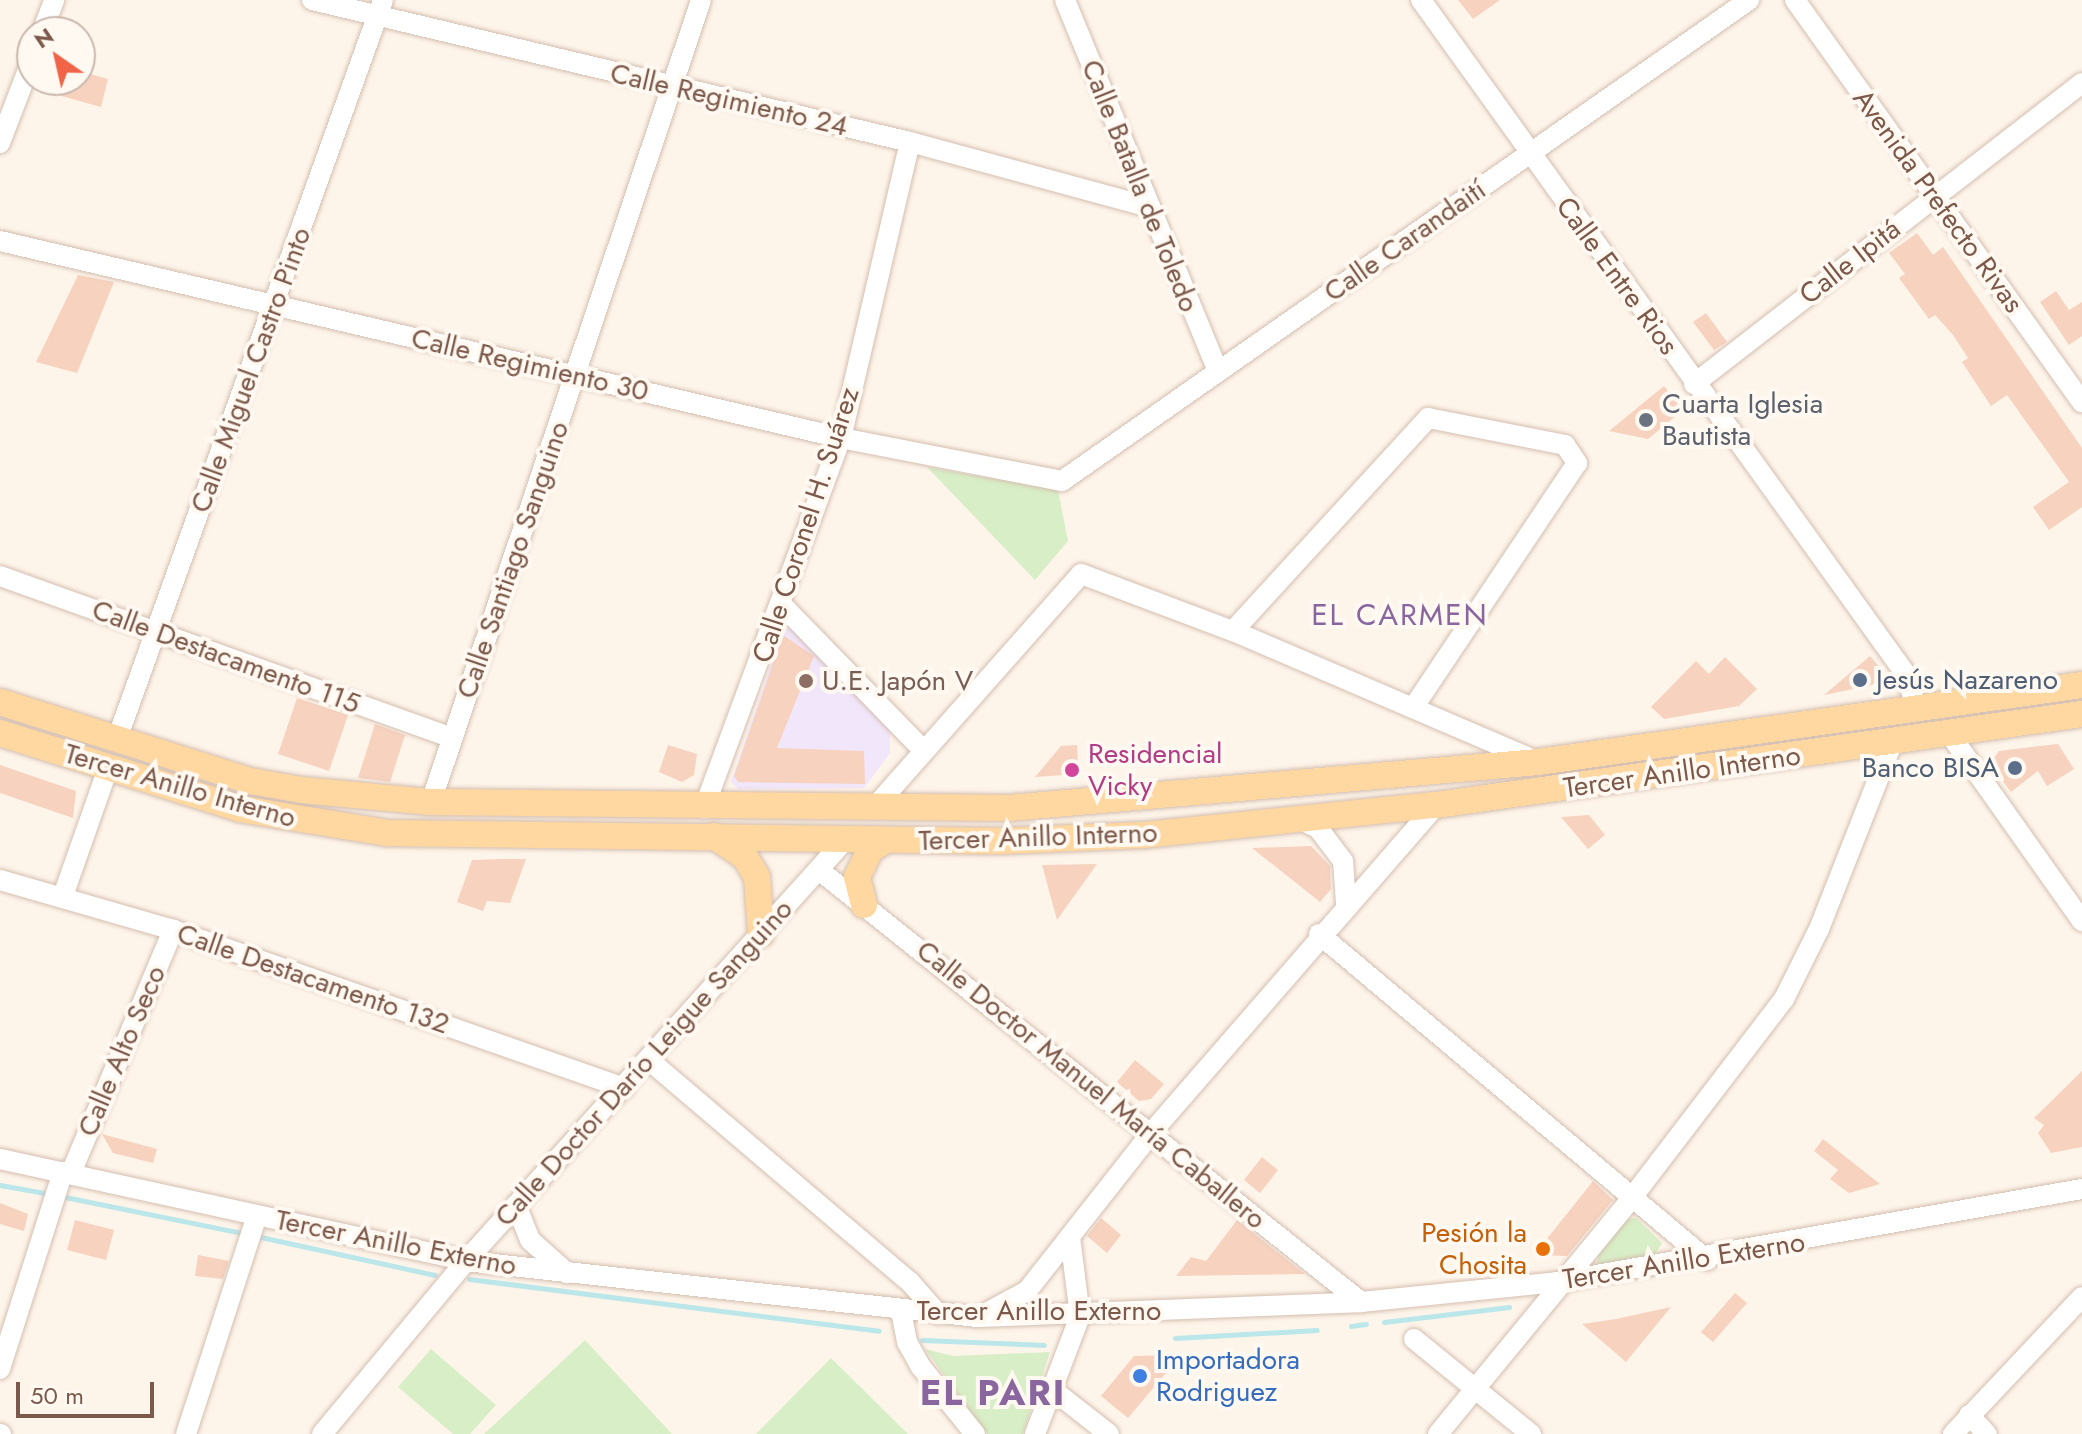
<!DOCTYPE html>
<html>
<head>
<meta charset="utf-8">
<style>
  body { margin:0 }
  #map { position:relative; width:2082px; height:1434px; overflow:hidden; background:#fef5ea; font-family:Jost,sans-serif }
  div>[style] { position:absolute }
  [style*='--x'] { left:calc(var(--x)*1px); top:calc(var(--y)*1px); width:calc(var(--w)*1px); rotate:calc(var(--a)*1deg) }
  .education>* { inset:0; background:#f2e6fb }
  .green>* { inset:0; background:#d8eec6 }
  .stream>* { height:5px; margin:-2.5px; padding:0 2.5px; transform-origin:2.5px; border-radius:2.5px; background:#bbe6ea }
  .building>* { inset:0; background:#f6d2bf }
  .roads { filter:drop-shadow(0 0 2px #d4beb0) drop-shadow(0 0 2px #d4beb0) }
  .minor>* { height:20px; margin:-10px; padding:0 10px; transform-origin:10px; border-radius:10px; background:#fff }
  .major>* { height:26px; margin:-13px; padding:0 13px; transform-origin:13px; border-radius:13px; background:#ffd7a0 }
  .dots>* { width:22px; height:22px; translate:-50% -50%; box-sizing:border-box; border:4px solid #fff9f2; border-radius:50% }
  span { translate:-50% -50%; white-space:nowrap; text-align:center; line-height:1.15; -webkit-text-stroke:8px #fff9f2; paint-order:stroke }
  .street-label { font-size:28px; color:#7c594a }
  .worship-label { font-size:28px; color:#5b616d }
  .left { translate:0 -50%; text-align:left }
  .service-label { font-size:28px; color:#4e5e75 }
  .right { translate:-100% -50%; text-align:right }
  .education-label { font-size:28px; color:#785e54 }
  .hotel-label { font-size:28px; color:#b23c85 }
  .food-label { font-size:28px; color:#c56008 }
  .shop-label { font-size:28px; color:#366cbe }
  .neighbourhood-label { font-size:30px; color:#89669e; letter-spacing:2px }
  .district-label { font-size:36px; color:#89669e; font-weight:700; letter-spacing:2px }
  .north { position:absolute; left:16px; top:16px; width:80px; height:80px; box-sizing:border-box; background:#fff9f2; border:2px solid #cbb9af; border-radius:50%; rotate:326deg; font-size:22px; font-weight:700; line-height:32px; text-align:center; color:#7c594a }
  .north::after { content:''; display:block; margin:auto; width:28px; height:36px; background:#f06447; clip-path:polygon(50% 0,100% 100%,50% 72%,0 100%) }
  .scale { position:absolute; left:16px; top:1382px; width:138px; height:36px; box-sizing:border-box; border:4px solid #7c594a; border-top:0; padding-left:10px; font-size:24px; line-height:28px; white-space:nowrap; color:#7c594a; -webkit-text-stroke:6px #fff9f2; paint-order:stroke }
</style>
</head>
<body>
<div id="map">
  <div class="education">
    <i style="clip-path:polygon(791px 625px,890px 728px,890px 753px,864px 788px,738px 789px,731px 782px,781px 635px)"></i>
  </div>
  <div class="green">
    <i style="clip-path:polygon(927px 467px,1058px 490px,1068px 541px,1035px 580px)"></i>
    <i style="clip-path:polygon(1636px 1218px,1662px 1243px,1652px 1259px,1597px 1267px,1599px 1247px,1623px 1219px)"></i>
    <i style="clip-path:polygon(585px 1340px,672px 1434px,484px 1434px)"></i>
    <i style="clip-path:polygon(431px 1349px,496px 1405px,470px 1434px,453px 1434px,398px 1387px)"></i>
    <i style="clip-path:polygon(925px 1349px,953px 1356px,1050px 1352px,1023px 1434px,987px 1434px)"></i>
    <i style="clip-path:polygon(831px 1358px,908px 1434px,756px 1434px)"></i>
  </div>
  <div class="stream">
    <i style="--x:0;--y:1185;--w:51;--a:10.2"></i>
    <i style="--x:60;--y:1196;--w:190;--a:11.5"></i>
    <i style="--x:256;--y:1236;--w:183;--a:12.3"></i>
    <i style="--x:469;--y:1279;--w:413;--a:7.2"></i>
    <i style="--x:1384;--y:1322;--w:126;--a:-6.8"></i>
    <i style="--x:1351;--y:1326;--w:15;--a:-8"></i>
    <i style="--x:1175;--y:1338;--w:142;--a:-3.2"></i>
    <i style="--x:922;--y:1340;--w:122;--a:2.3"></i>
  </div>
  <div class="building">
    <i style="clip-path:polygon(1458px 0,1500px 0,1473px 19px)"></i>
    <i style="clip-path:polygon(80px 71px,108px 79px,101px 107px,47px 92px,51px 80px,80px 80px)"></i>
    <i style="clip-path:polygon(1917px 233px,1933px 255px,1943px 247px,2082px 448px,2082px 507px,2049px 530px,2033px 507px,2069px 482px,2007px 395px,1991px 406px,1962px 362px,1968px 358px,1953px 335px,1935px 315px,1929px 319px,1899px 278px,1905px 274px,1889px 253px)"></i>
    <i style="clip-path:polygon(78px 275px,114px 282px,77px 373px,36px 362px)"></i>
    <i style="clip-path:polygon(2056px 291px,2069px 310px,2082px 302px,2082px 336px,2069px 345px,2040px 302px)"></i>
    <i style="clip-path:polygon(1706px 313px,1727px 342px,1714px 350px,1693px 322px)"></i>
    <i style="clip-path:polygon(1664px 386px,1683px 410px,1648px 439px,1609px 431px)"></i>
    <i style="clip-path:polygon(783px 635px,814px 656px,777px 748px,864px 751px,865px 784px,738px 782px,734px 776px)"></i>
    <i style="clip-path:polygon(1870px 656px,1885px 674px,1872px 685px,1824px 695px)"></i>
    <i style="clip-path:polygon(1725px 657px,1757px 689px,1739px 706px,1664px 719px,1651px 707px,1696px 661px,1709px 674px)"></i>
    <i style="clip-path:polygon(297px 698px,348px 715px,329px 771px,278px 754px)"></i>
    <i style="clip-path:polygon(375px 724px,405px 735px,390px 782px,358px 778px)"></i>
    <i style="clip-path:polygon(2058px 744px,2074px 769px,2047px 786px,2038px 771px,2011px 792px,1990px 764px,1999px 751px)"></i>
    <i style="clip-path:polygon(668px 745px,697px 754px,694px 775px,682px 782px,659px 772px)"></i>
    <i style="clip-path:polygon(1077px 745px,1078px 774px,1035px 777px,1061px 746px)"></i>
    <i style="clip-path:polygon(0 765px,76px 791px,73px 818px,0 793px)"></i>
    <i style="clip-path:polygon(1589px 815px,1605px 835px,1588px 849px,1561px 817px)"></i>
    <i style="clip-path:polygon(1311px 846px,1330px 866px,1331px 889px,1320px 902px,1252px 848px)"></i>
    <i style="clip-path:polygon(502px 859px,526px 859px,510px 903px,487px 901px,483px 911px,457px 902px,472px 860px)"></i>
    <i style="clip-path:polygon(1097px 864px,1057px 920px,1042px 865px)"></i>
    <i style="clip-path:polygon(1135px 1060px,1164px 1084px,1151px 1099px,1139px 1101px,1117px 1082px)"></i>
    <i style="clip-path:polygon(2082px 1071px,2082px 1147px,2051px 1153px,2038px 1133px,2044px 1125px,2034px 1118px)"></i>
    <i style="clip-path:polygon(102px 1134px,157px 1149px,153px 1163px,113px 1153px)"></i>
    <i style="clip-path:polygon(1823px 1139px,1880px 1184px,1849px 1193px,1830px 1179px,1838px 1170px,1814px 1151px)"></i>
    <i style="clip-path:polygon(1262px 1157px,1278px 1170px,1260px 1193px,1244px 1180px)"></i>
    <i style="clip-path:polygon(1593px 1181px,1613px 1200px,1567px 1256px,1534px 1255px)"></i>
    <i style="clip-path:polygon(0 1203px,28px 1214px,24px 1231px,0 1224px)"></i>
    <i style="clip-path:polygon(1101px 1218px,1121px 1235px,1107px 1253px,1087px 1236px)"></i>
    <i style="clip-path:polygon(75px 1220px,114px 1230px,106px 1260px,67px 1250px)"></i>
    <i style="clip-path:polygon(1237px 1220px,1305px 1274px,1176px 1276px,1191px 1257px,1206px 1261px)"></i>
    <i style="clip-path:polygon(198px 1255px,229px 1261px,223px 1279px,195px 1276px)"></i>
    <i style="clip-path:polygon(1735px 1293px,1747px 1303px,1713px 1342px,1701px 1332px)"></i>
    <i style="clip-path:polygon(1671px 1307px,1626px 1362px,1582px 1324px,1616px 1319px)"></i>
    <i style="clip-path:polygon(1181px 1355px,1128px 1418px,1101px 1396px,1134px 1356px)"></i>
  </div>
  <div class="roads">
    <div class="minor">
      <i style="--x:312;--y:0;--w:615;--a:13.36"></i>
      <i style="--x:910;--y:142;--w:245;--a:15.2"></i>
      <i style="--x:1065;--y:0;--w:402;--a:67.6"></i>
      <i style="--x:1421;--y:0;--w:829;--a:54.28"></i>
      <i style="--x:1905;--y:673;--w:40;--a:71.1"></i>
      <i style="--x:1795;--y:0;--w:494;--a:54.5"></i>
      <i style="--x:42;--y:32;--w:34;--a:-69"></i>
      <i style="--x:0;--y:143;--w:90;--a:-69.1"></i>
      <i style="--x:0;--y:241;--w:864;--a:13.18"></i>
      <i style="--x:841;--y:438;--w:225;--a:11"></i>
      <i style="--x:1062;--y:481;--w:839;--a:-35"></i>
      <i style="--x:1694;--y:384;--w:491;--a:-37.8"></i>
      <i style="--x:0;--y:576;--w:480;--a:19.7"></i>
      <i style="--x:782;--y:605;--w:202;--a:45.8"></i>
      <i style="--x:1233;--y:631;--w:289;--a:-47.5"></i>
      <i style="--x:1428;--y:418;--w:140;--a:11.1"></i>
      <i style="--x:1565;--y:445;--w:22;--a:56"></i>
      <i style="--x:1577;--y:463;--w:295;--a:123.8"></i>
      <i style="--x:1951;--y:736;--w:227;--a:54.7"></i>
      <i style="--x:117;--y:739;--w:785;--a:-70.2"></i>
      <i style="--x:431;--y:802;--w:846;--a:-71.39"></i>
      <i style="--x:704;--y:808;--w:395;--a:-69.7"></i>
      <i style="--x:841;--y:438;--w:304;--a:-76.9"></i>
      <i style="--x:874;--y:808;--w:312;--a:-48.5"></i>
      <i style="--x:1081;--y:574;--w:162;--a:20.6"></i>
      <i style="--x:1233;--y:631;--w:332;--a:23.2"></i>
      <i style="--x:1300;--y:819;--w:20;--a:27"></i>
      <i style="--x:1318;--y:828;--w:41;--a:52.9"></i>
      <i style="--x:1343;--y:861;--w:42;--a:85.9"></i>
      <i style="--x:819;--y:870;--w:693;--a:38.56"></i>
      <i style="--x:0;--y:880;--w:180;--a:16.1"></i>
      <i style="--x:173;--y:930;--w:478;--a:19.3"></i>
      <i style="--x:63;--y:896;--w:136;--a:-70.6"></i>
      <i style="--x:1319;--y:934;--w:507;--a:40.04"></i>
      <i style="--x:649;--y:1060;--w:343;--a:40.4"></i>
      <i style="--x:910;--y:1282;--w:43;--a:48.8"></i>
      <i style="--x:0;--y:1159;--w:477;--a:12.3"></i>
      <i style="--x:466;--y:1261;--w:514;--a:6.25"></i>
      <i style="--x:977;--y:1317;--w:384;--a:-2.2"></i>
      <i style="--x:1361;--y:1302;--w:197;--a:-5.8"></i>
      <i style="--x:1557;--y:1282;--w:533;--a:-10.05"></i>
      <i style="--x:71;--y:1173;--w:264;--a:-67.2"></i>
      <i style="--x:516;--y:1205;--w:38;--a:68"></i>
      <i style="--x:530;--y:1240;--w:50;--a:41.7"></i>
      <i style="--x:901;--y:1311;--w:32;--a:79"></i>
      <i style="--x:907;--y:1342;--w:29;--a:61"></i>
      <i style="--x:921;--y:1367;--w:86;--a:51.1"></i>
      <i style="--x:988;--y:1312;--w:44;--a:-28.3"></i>
      <i style="--x:1027;--y:1291;--w:202;--a:-51.8"></i>
      <i style="--x:1152;--y:1132;--w:433;--a:-49"></i>
      <i style="--x:1414;--y:1339;--w:151;--a:39.1"></i>
      <i style="--x:0;--y:1369;--w:207;--a:-72.3"></i>
      <i style="--x:1049;--y:1387;--w:76;--a:38.1"></i>
      <i style="--x:1969;--y:1415;--w:26;--a:47"></i>
      <i style="--x:0;--y:1434;--w:1;--a:0"></i>
      <i style="--x:186;--y:1434;--w:229;--a:-72"></i>
      <i style="--x:322;--y:1434;--w:225;--a:-50.2"></i>
      <i style="--x:466;--y:1261;--w:566;--a:-48.01"></i>
      <i style="--x:1035;--y:1434;--w:126;--a:-69.1"></i>
      <i style="--x:1080;--y:1316;--w:80;--a:-97.2"></i>
      <i style="--x:1438;--y:1434;--w:309;--a:-50.6"></i>
      <i style="--x:1634;--y:1195;--w:247;--a:-52.6"></i>
      <i style="--x:1784;--y:999;--w:78;--a:-63.4"></i>
      <i style="--x:1819;--y:929;--w:199;--a:-68.5"></i>
      <i style="--x:1953;--y:1434;--w:188;--a:-46.7"></i>
    </div>
    <div class="major">
      <i style="--x:0;--y:702;--w:262;--a:17.5"></i>
      <i style="--x:250;--y:781;--w:52;--a:10"></i>
      <i style="--x:301;--y:790;--w:131;--a:5.3"></i>
      <i style="--x:431;--y:802;--w:578;--a:0.59"></i>
      <i style="--x:1009;--y:808;--w:531;--a:-4.97"></i>
      <i style="--x:1538;--y:762;--w:549;--a:-8.06"></i>
      <i style="--x:0;--y:733;--w:253;--a:17.5"></i>
      <i style="--x:241;--y:809;--w:149;--a:9.3"></i>
      <i style="--x:388;--y:833;--w:613;--a:0.75"></i>
      <i style="--x:1001;--y:841;--w:143;--a:-2.4"></i>
      <i style="--x:1144;--y:835;--w:294;--a:-5.9"></i>
      <i style="--x:1436;--y:805;--w:652;--a:-8.02"></i>
      <i style="--x:714;--y:836;--w:37;--a:34"></i>
      <i style="--x:745;--y:857;--w:23;--a:59"></i>
      <i style="--x:757;--y:877;--w:57;--a:86"></i>
      <i style="--x:864;--y:905;--w:29;--a:-104"></i>
      <i style="--x:857;--y:877;--w:30;--a:-64"></i>
      <i style="--x:870;--y:850;--w:15;--a:-32"></i>
    </div>
  </div>
  <div class="dots">
    <i style="left:1646px;top:420px;background:#6b7280"></i>
    <i style="left:1860px;top:680px;background:#5c6f8a"></i>
    <i style="left:806px;top:681px;background:#8d6e63"></i>
    <i style="left:2015px;top:768px;background:#5c6f8a"></i>
    <i style="left:1072px;top:770px;background:#d1479c"></i>
    <i style="left:1543px;top:1249px;background:#e8710a"></i>
    <i style="left:1140px;top:1376px;background:#3f7fe0"></i>
  </div>
  <div class="street-label">
    <span style="left:729px;top:100px;rotate:13deg">Calle Regimiento 24</span>
    <span style="left:1140px;top:186px;rotate:68deg">Calle Batalla de Toledo</span>
    <span style="left:1938px;top:201px;rotate:54deg">Avenida Prefecto Rivas</span>
    <span style="left:1405px;top:241px;rotate:-35deg">Calle Carandaití</span>
    <span style="left:1850px;top:262px;rotate:-38deg">Calle Ipitá</span>
    <span style="left:1617px;top:276px;rotate:54deg">Calle Entre Rios</span>
    <span style="left:530px;top:365px;rotate:13deg">Calle Regimiento 30</span>
    <span style="left:251px;top:370px;rotate:-70deg">Calle Miguel Castro Pinto</span>
    <span style="left:806px;top:525px;rotate:-72deg">Calle Coronel H. Suárez</span>
    <span style="left:513px;top:560px;rotate:-71deg">Calle Santiago Sanguino</span>
    <span style="left:226px;top:657px;rotate:20deg">Calle Destacamento 115</span>
    <span style="left:1682px;top:772px;rotate:-8deg">Tercer Anillo Interno</span>
    <span style="left:180px;top:786px;rotate:16deg">Tercer Anillo Interno</span>
    <span style="left:1038px;top:837px;rotate:-2deg">Tercer Anillo Interno</span>
    <span style="left:313px;top:979px;rotate:19deg">Calle Destacamento 132</span>
    <span style="left:122px;top:1051px;rotate:-67deg">Calle Alto Seco</span>
    <span style="left:644px;top:1063px;rotate:-48deg">Calle Doctor Darío Leigue Sanguino</span>
    <span style="left:1091px;top:1085px;rotate:39deg">Calle Doctor Manuel María Caballero</span>
    <span style="left:396px;top:1243px;rotate:11deg">Tercer Anillo Externo</span>
    <span style="left:1684px;top:1261px;rotate:-9deg">Tercer Anillo Externo</span>
    <span style="left:1039px;top:1311px">Tercer Anillo Externo</span>
  </div>
  <div class="worship-label">
    <span class="left" style="left:1662px;top:420px">Cuarta Iglesia<br>Bautista</span>
  </div>
  <div class="service-label">
    <span class="left" style="left:1876px;top:680px">Jesús Nazareno</span>
    <span class="right" style="left:1999px;top:768px">Banco BISA</span>
  </div>
  <div class="education-label">
    <span class="left" style="left:822px;top:681px">U.E. Japón V</span>
  </div>
  <div class="hotel-label">
    <span class="left" style="left:1088px;top:770px">Residencial<br>Vicky</span>
  </div>
  <div class="food-label">
    <span class="right" style="left:1527px;top:1249px">Pesión la<br>Chosita</span>
  </div>
  <div class="shop-label">
    <span class="left" style="left:1156px;top:1376px">Importadora<br>Rodriguez</span>
  </div>
  <div class="neighbourhood-label">
    <span style="left:1400px;top:615px">EL CARMEN</span>
  </div>
  <div class="district-label">
    <span style="left:993px;top:1393px">EL PARI</span>
  </div>
  <div class="north">N</div>
  <div class="scale">50 m</div>
</div>
</body>
</html>
